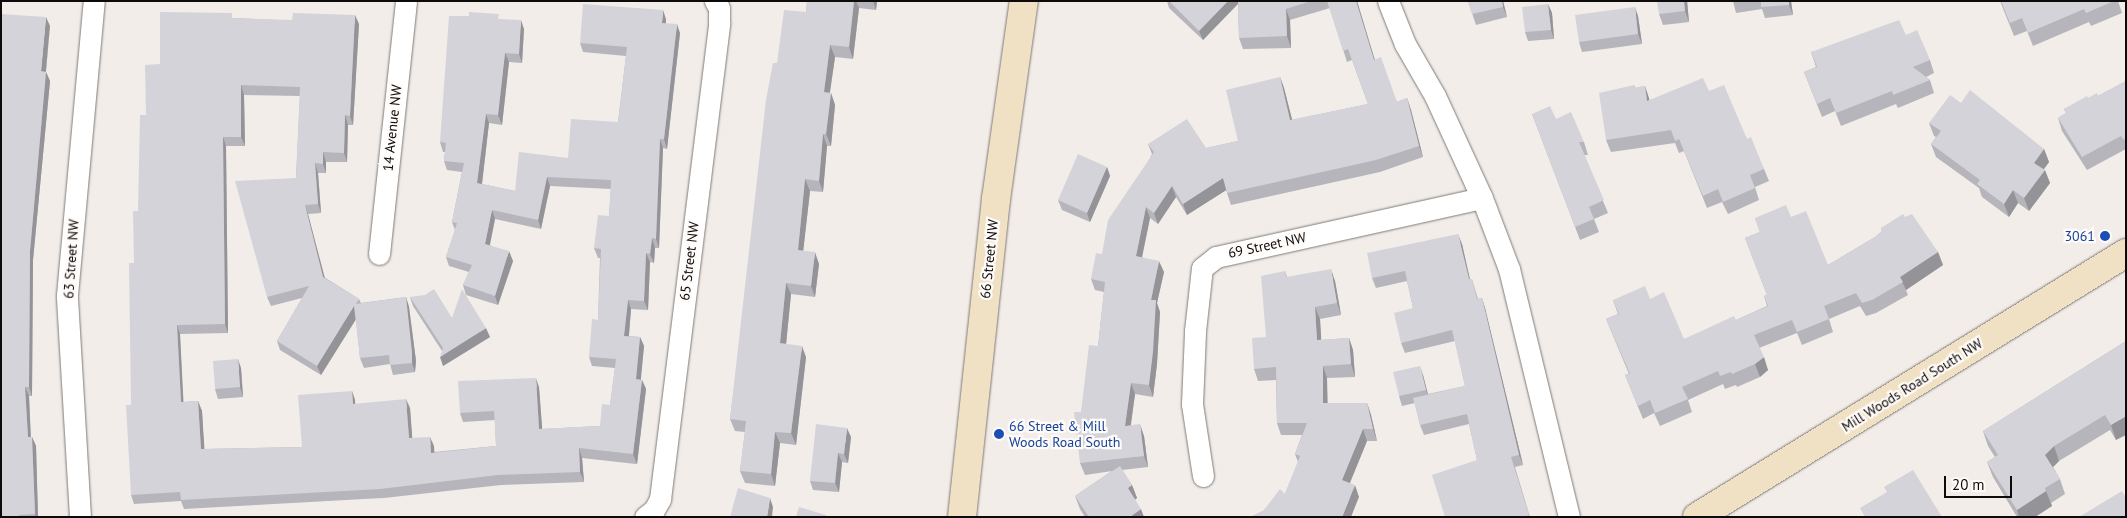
<!DOCTYPE html>
<html>
<head>
<meta charset="utf-8">
<style>
  body { margin:0 }
  #map { position:relative; width:2127px; height:518px; overflow:hidden; background:#f3ede9; font-family:"PT Sans",sans-serif }
  div>[style] { position:absolute }
  [style*='--x'] { left:calc(var(--x)*1px); top:calc(var(--y)*1px); width:calc(var(--w)*1px); rotate:calc(var(--a)*1deg) }
  .roads { filter:drop-shadow(0 0 1px #7f7a76) drop-shadow(0 0 1px #7f7a76) }
  .street>* { height:21px; margin:-10.5px; padding:0 10.5px; transform-origin:10.5px; border-radius:10.5px; background:#fff }
  .secondary>* { height:28px; margin:-14px; padding:0 14px; transform-origin:14px; border-radius:14px; background:#f1e1c4 }
  .wall>* { inset:0; background:#b5b5bb }
  .shaded-wall>* { inset:0; background:#949498 }
  .building>* { inset:0; background:#d3d3d9 }
  .dots>* { width:14px; height:14px; translate:-50% -50%; box-sizing:border-box; border:2px solid #fffbf9; border-radius:50% }
  span { translate:-50% -50%; white-space:nowrap; text-align:center; line-height:1.15; -webkit-text-stroke:4.5px #fffbf9; paint-order:stroke }
  .street-label { font-size:14px; color:#0d0b0a }
  .transit-label { font-size:14px; color:#164399 }
  .right { translate:-100% -50%; text-align:right }
  .left { translate:0 -50%; text-align:left }
  .frame { position:absolute; inset:0; border:2px solid #0d0b0a; pointer-events:none }
  .scale { position:absolute; left:1944px; top:476px; width:68px; height:22px; box-sizing:border-box; border:2px solid #0d0b0a; border-top:0; padding-left:6px; font-size:15px; line-height:18px; white-space:nowrap; color:#0d0b0a; -webkit-text-stroke:4px #fffbf9; paint-order:stroke }
</style>
</head>
<body>
<div id="map">
  <div class="roads">
    <div class="street">
      <i style="--x:1388;--y:1;--w:46;--a:68.4"></i>
      <i style="--x:1405;--y:44;--w:60;--a:60"></i>
      <i style="--x:1435;--y:96;--w:112;--a:65.3"></i>
      <i style="--x:1482;--y:198;--w:76;--a:69.2"></i>
      <i style="--x:1509;--y:269;--w:255;--a:76.4"></i>
      <i style="--x:379;--y:254;--w:254;--a:-83.9"></i>
      <i style="--x:1203;--y:476;--w:73;--a:-98.7"></i>
      <i style="--x:1192;--y:404;--w:73;--a:-87.6"></i>
      <i style="--x:1195;--y:331;--w:63;--a:-83.7"></i>
      <i style="--x:1202;--y:268;--w:18;--a:-38"></i>
      <i style="--x:1216;--y:257;--w:272;--a:-12.5"></i>
      <i style="--x:80;--y:517;--w:222;--a:-93.4"></i>
      <i style="--x:67;--y:295;--w:295;--a:-84.8"></i>
      <i style="--x:645;--y:517;--w:11;--a:-38"></i>
      <i style="--x:654;--y:510;--w:13;--a:-61"></i>
      <i style="--x:660;--y:499;--w:480;--a:-82.9"></i>
      <i style="--x:719;--y:23;--w:15;--a:-90"></i>
      <i style="--x:719;--y:8;--w:8;--a:-120"></i>
    </div>
    <div class="secondary">
      <i style="--x:962;--y:517;--w:320;--a:-83.9"></i>
      <i style="--x:996;--y:199;--w:200;--a:-82"></i>
      <i style="--x:1697;--y:517;--w:504;--a:-31.61"></i>
    </div>
  </div>
  <div class="wall">
    <i style="clip-path:polygon(807px 1px,877px 1px,876px 10px,859px 8px,853px 59px,835px 57px,830px 93px,831px 93px,835px 105px,831px 146px,827px 146px,823px 192px,810px 191px,803px 251px,819px 264px,815px 297px,791px 294px,786px 344px,806px 357px,796px 445px,780px 443px,775px 486px,745px 483px,740px 471px,745px 432px,735px 431px,730px 419px,777px 63px,806px 12px)"></i>
    <i style="clip-path:polygon(1167px 1px,1357px 1px,1375px 60px,1397px 102px,1407px 98px,1411px 110px,1423px 157px,1380px 172px,1231px 205px,1226px 190px,1187px 215px,1176px 197px,1158px 224px,1150px 218px,1142px 257px,1164px 272px,1157px 303px,1160px 312px,1157px 364px,1153px 397px,1135px 394px,1131px 425px,1144px 436px,1148px 467px,1122px 470px,1132px 485px,1137px 498px,1135px 500px,1144px 517px,1085px 517px,1080px 509px,1075px 496px,1112px 471px,1085px 475px,1080px 463px,1081px 412px,1098px 346px,1104px 292px,1095px 290px,1091px 279px,1102px 254px,1152px 154px,1148px 144px,1206px 148px,1238px 141px,1280px 77px,1284px 88px,1292px 120px,1368px 104px,1352px 60px,1347px 62px,1330px 8px,1290px 20px,1291px 48px,1243px 49px,1239px 38px,1238px 3px,1203px 40px,1169px 8px)"></i>
    <i style="clip-path:polygon(1468px 1px,1503px 1px,1507px 17px,1476px 25px)"></i>
    <i style="clip-path:polygon(1687px 1px,1689px 22px,1663px 25px,1659px 14px)"></i>
    <i style="clip-path:polygon(1733px 1px,1791px 1px,1793px 15px,1765px 18px,1762px 9px,1736px 13px)"></i>
    <i style="clip-path:polygon(2000px 1px,2118px 1px,2122px 13px,2091px 26px,2089px 22px,2033px 46px,2027px 31px,2014px 36px)"></i>
    <i style="clip-path:polygon(1548px 4px,1552px 13px,1554px 39px,1528px 41px,1525px 32px)"></i>
    <i style="clip-path:polygon(1638px 16px,1642px 44px,1582px 52px,1579px 42px)"></i>
    <i style="clip-path:polygon(234px 18px,359px 24px,353px 125px,348px 125px,347px 162px,326px 162px,326px 173px,318px 173px,321px 213px,308px 214px,324px 277px,359px 299px,361px 303px,406px 297px,409px 307px,416px 361px,415px 372px,393px 375px,390px 364px,364px 368px,360px 358px,356px 319px,321px 375px,280px 350px,277px 341px,302px 298px,271px 306px,267px 297px,296px 178px,300px 96px,244px 95px,245px 146px,226px 146px,228px 333px,180px 334px,183px 402px,198px 401px,202px 411px,204px 449px,302px 447px,352px 391px,355px 400px,355px 404px,410px 408px,412px 438px,434px 446px,434px 452px,496px 446px,495px 420px,463px 422px,460px 413px,539px 387px,542px 429px,600px 426px,610px 405px,615px 368px,592px 366px,589px 357px,598px 320px,600px 258px,598px 258px,594px 248px,609px 216px,611px 189px,550px 186px,541px 229px,495px 219px,490px 245px,513px 261px,498px 305px,466px 295px,463px 285px,469px 272px,449px 266px,446px 257px,455px 230px,452px 222px,462px 172px,447px 170px,444px 161px,445px 152px,443px 152px,440px 142px,500px 19px,524px 29px,522px 63px,509px 62px,502px 125px,489px 123px,482px 184px,515px 191px,568px 158px,618px 122px,626px 56px,583px 52px,580px 43px,666px 19px,666px 23px,680px 33px,667px 149px,663px 148px,659px 248px,655px 248px,654px 263px,650px 262px,648px 310px,631px 309px,629px 336px,640px 337px,644px 346px,640px 380px,642px 380px,646px 389px,637px 464px,582px 458px,584px 482px,501px 485px,384px 498px,184px 509px,181px 501px,134px 504px,131px 495px,131px 405px,134px 263px,138px 211px,160px 64px)"></i>
    <i style="clip-path:polygon(50px 26px,46px 72px,50px 81px,33px 260px,32px 396px,29px 396px,31px 437px,32px 437px,36px 446px,38px 517px,1px 517px)"></i>
    <i style="clip-path:polygon(1906px 35px,1930px 60px,1934px 73px,1926px 77px,1930px 80px,1934px 93px,1898px 108px,1896px 104px,1841px 126px,1835px 111px,1822px 117px,1804px 72px,1816px 67px,1811px 52px)"></i>
    <i style="clip-path:polygon(2126px 81px,2126px 149px,2087px 170px,2062px 131px,2058px 118px,2066px 113px,2064px 109px,2088px 98px,2098px 96px)"></i>
    <i style="clip-path:polygon(1634px 85px,1635px 88px,1645px 86px,1649px 100px,1709px 91px,1747px 139px,1764px 169px,1769px 181px,1755px 187px,1759px 200px,1728px 214px,1722px 202px,1707px 208px,1684px 151px,1679px 153px,1675px 143px,1611px 152px,1606px 140px)"></i>
    <i style="clip-path:polygon(1961px 103px,2044px 149px,2049px 162px,2044px 169px,2050px 183px,2029px 211px,2018px 203px,2009px 217px,1982px 197px,1979px 188px,1936px 157px,1931px 144px,1936px 137px,1934px 136px,1929px 123px)"></i>
    <i style="clip-path:polygon(1532px 114px,1556px 119px,1584px 142px,1588px 155px,1584px 155px,1608px 213px,1594px 219px,1599px 232px,1580px 240px)"></i>
    <i style="clip-path:polygon(1107px 167px,1110px 176px,1090px 222px,1062px 210px,1058px 200px)"></i>
    <i style="clip-path:polygon(1791px 217px,1828px 265px,1875px 237px,1882px 231px,1881px 228px,1905px 217px,1938px 252px,1943px 265px,1906px 290px,1908px 295px,1876px 313px,1866px 316px,1860px 306px,1829px 319px,1833px 332px,1802px 345px,1797px 333px,1759px 348px,1768px 370px,1760px 377px,1737px 387px,1736px 385px,1725px 389px,1723px 384px,1688px 400px,1692px 412px,1660px 426px,1654px 413px,1643px 419px,1625px 375px,1629px 374px,1606px 319px,1618px 314px,1613px 300px,1650px 299px,1684px 339px,1736px 320px,1767px 306px,1764px 296px,1767px 295px,1745px 238px,1760px 232px,1755px 218px)"></i>
    <i style="clip-path:polygon(1462px 244px,1470px 279px,1472px 279px,1478px 299px,1482px 298px,1485px 308px,1523px 465px,1515px 467px,1530px 517px,1445px 517px,1477px 460px,1469px 424px,1424px 435px,1420px 425px,1415px 403px,1402px 406px,1399px 396px,1423px 375px,1428px 394px,1465px 386px,1455px 341px,1405px 353px,1401px 343px,1413px 308px,1407px 281px,1376px 288px,1372px 278px)"></i>
    <i style="clip-path:polygon(1285px 271px,1287px 277px,1335px 281px,1341px 315px,1320px 319px,1321px 340px,1349px 338px,1353px 350px,1355px 377px,1327px 378px,1327px 403px,1367px 403px,1371px 415px,1377px 441px,1367px 441px,1350px 483px,1359px 497px,1264px 510px,1285px 494px,1298px 462px,1295px 454px,1302px 435px,1281px 435px,1277px 423px,1276px 380px,1258px 381px,1254px 369px,1266px 337px)"></i>
    <i style="clip-path:polygon(410px 297px,490px 337px,443px 366px,442px 351px,413px 306px)"></i>
    <i style="clip-path:polygon(2126px 341px,2116px 440px,2110px 430px,2059px 461px,2053px 467px,2060px 479px,2065px 494px,2051px 503px,2052px 506px,2035px 517px,2017px 517px,1993px 477px,1987px 462px,1995px 457px,1988px 446px,1983px 431px)"></i>
    <i style="clip-path:polygon(241px 368px,243px 397px,218px 399px,215px 389px)"></i>
    <i style="clip-path:polygon(851px 437px,848px 463px,842px 462px,839px 492px,813px 490px,810px 481px)"></i>
  </div>
  <div class="shaded-wall">
    <i style="clip-path:polygon(854px 1px,856px 1px,859px 8px,853px 59px,849px 47px)"></i>
    <i style="clip-path:polygon(873px 1px,877px 1px,876px 10px)"></i>
    <i style="clip-path:polygon(1228px 1px,1238px 1px,1239px 3px,1203px 40px,1199px 31px)"></i>
    <i style="clip-path:polygon(1356px 1px,1357px 1px,1378px 71px,1374px 60px)"></i>
    <i style="clip-path:polygon(1502px 1px,1503px 1px,1507px 17px,1503px 7px)"></i>
    <i style="clip-path:polygon(1684px 1px,1687px 1px,1689px 22px,1685px 11px)"></i>
    <i style="clip-path:polygon(1789px 1px,1791px 1px,1793px 15px,1789px 5px)"></i>
    <i style="clip-path:polygon(1548px 4px,1552px 13px,1554px 39px,1551px 30px)"></i>
    <i style="clip-path:polygon(1635px 7px,1638px 16px,1642px 44px,1638px 34px)"></i>
    <i style="clip-path:polygon(1286px 9px,1290px 20px,1291px 48px,1287px 36px)"></i>
    <i style="clip-path:polygon(663px 10px,666px 19px,665px 32px,662px 23px)"></i>
    <i style="clip-path:polygon(355px 15px,359px 24px,353px 125px,350px 116px)"></i>
    <i style="clip-path:polygon(46px 17px,50px 26px,45px 80px,41px 71px)"></i>
    <i style="clip-path:polygon(521px 20px,524px 29px,522px 63px,519px 54px)"></i>
    <i style="clip-path:polygon(677px 24px,680px 33px,667px 149px,664px 139px)"></i>
    <i style="clip-path:polygon(830px 45px,835px 57px,828px 104px,824px 92px)"></i>
    <i style="clip-path:polygon(505px 53px,509px 62px,502px 125px,498px 115px)"></i>
    <i style="clip-path:polygon(46px 72px,50px 81px,33px 260px,32px 396px,29px 387px,30px 251px)"></i>
    <i style="clip-path:polygon(1280px 77px,1284px 88px,1295px 131px,1290px 120px)"></i>
    <i style="clip-path:polygon(241px 85px,244px 95px,245px 146px,241px 137px)"></i>
    <i style="clip-path:polygon(1645px 86px,1649px 98px,1651px 113px,1647px 101px)"></i>
    <i style="clip-path:polygon(831px 93px,835px 105px,831px 146px,826px 134px)"></i>
    <i style="clip-path:polygon(1407px 98px,1411px 110px,1423px 157px,1419px 146px)"></i>
    <i style="clip-path:polygon(486px 114px,489px 123px,481px 192px,477px 183px)"></i>
    <i style="clip-path:polygon(345px 115px,348px 125px,347px 162px,344px 153px)"></i>
    <i style="clip-path:polygon(823px 134px,827px 146px,823px 192px,819px 181px)"></i>
    <i style="clip-path:polygon(223px 137px,226px 146px,228px 333px,225px 324px)"></i>
    <i style="clip-path:polygon(660px 139px,663px 148px,659px 248px,656px 239px)"></i>
    <i style="clip-path:polygon(2044px 149px,2049px 162px,2039px 176px,2034px 163px)"></i>
    <i style="clip-path:polygon(323px 152px,326px 162px,326px 173px,323px 164px)"></i>
    <i style="clip-path:polygon(315px 163px,318px 173px,321px 213px,318px 204px)"></i>
    <i style="clip-path:polygon(1107px 167px,1110px 176px,1090px 222px,1087px 213px)"></i>
    <i style="clip-path:polygon(2045px 170px,2050px 183px,2029px 211px,2024px 198px)"></i>
    <i style="clip-path:polygon(547px 177px,550px 186px,541px 229px,538px 220px)"></i>
    <i style="clip-path:polygon(1223px 178px,1228px 189px,1187px 215px,1183px 204px)"></i>
    <i style="clip-path:polygon(805px 179px,810px 191px,802px 262px,798px 250px)"></i>
    <i style="clip-path:polygon(1172px 186px,1176px 197px,1158px 224px,1154px 213px)"></i>
    <i style="clip-path:polygon(2013px 190px,2018px 203px,2009px 217px,2004px 204px)"></i>
    <i style="clip-path:polygon(305px 205px,308px 214px,327px 286px,323px 277px)"></i>
    <i style="clip-path:polygon(1146px 207px,1150px 218px,1140px 267px,1136px 256px)"></i>
    <i style="clip-path:polygon(492px 210px,495px 219px,488px 253px,485px 244px)"></i>
    <i style="clip-path:polygon(1458px 234px,1462px 244px,1472px 289px,1469px 279px)"></i>
    <i style="clip-path:polygon(652px 238px,655px 248px,654px 263px,650px 254px)"></i>
    <i style="clip-path:polygon(509px 251px,513px 261px,498px 305px,495px 296px)"></i>
    <i style="clip-path:polygon(815px 252px,819px 264px,815px 297px,811px 286px)"></i>
    <i style="clip-path:polygon(1938px 252px,1943px 265px,1906px 290px,1900px 277px)"></i>
    <i style="clip-path:polygon(646px 253px,650px 262px,648px 310px,644px 301px)"></i>
    <i style="clip-path:polygon(1159px 261px,1164px 272px,1157px 303px,1160px 312px,1157px 364px,1153px 397px,1149px 385px,1151px 300px)"></i>
    <i style="clip-path:polygon(1331px 269px,1335px 281px,1341px 315px,1337px 303px)"></i>
    <i style="clip-path:polygon(786px 283px,791px 294px,785px 355px,780px 343px)"></i>
    <i style="clip-path:polygon(406px 297px,409px 307px,416px 361px,415px 372px,412px 363px)"></i>
    <i style="clip-path:polygon(1482px 298px,1485px 308px,1523px 465px,1519px 455px)"></i>
    <i style="clip-path:polygon(628px 300px,631px 309px,628px 345px,624px 336px)"></i>
    <i style="clip-path:polygon(354px 306px,358px 316px,321px 375px,317px 366px)"></i>
    <i style="clip-path:polygon(1315px 307px,1320px 319px,1322px 352px,1317px 340px)"></i>
    <i style="clip-path:polygon(177px 325px,180px 334px,184px 412px,181px 402px)"></i>
    <i style="clip-path:polygon(486px 328px,490px 337px,443px 366px,440px 357px)"></i>
    <i style="clip-path:polygon(640px 337px,644px 346px,640px 389px,636px 379px)"></i>
    <i style="clip-path:polygon(1349px 338px,1353px 350px,1355px 377px,1351px 364px)"></i>
    <i style="clip-path:polygon(802px 346px,806px 357px,796px 445px,791px 433px)"></i>
    <i style="clip-path:polygon(1764px 357px,1768px 370px,1760px 377px,1755px 364px)"></i>
    <i style="clip-path:polygon(238px 359px,241px 368px,243px 397px,240px 387px)"></i>
    <i style="clip-path:polygon(1323px 366px,1327px 378px,1328px 416px,1323px 403px)"></i>
    <i style="clip-path:polygon(1420px 366px,1423px 375px,1429px 399px,1426px 390px)"></i>
    <i style="clip-path:polygon(536px 378px,539px 387px,543px 439px,539px 429px)"></i>
    <i style="clip-path:polygon(642px 380px,646px 389px,637px 464px,633px 454px)"></i>
    <i style="clip-path:polygon(1131px 383px,1135px 394px,1129px 437px,1125px 426px)"></i>
    <i style="clip-path:polygon(25px 387px,29px 396px,31px 446px,28px 437px)"></i>
    <i style="clip-path:polygon(352px 391px,355px 400px,356px 413px,353px 404px)"></i>
    <i style="clip-path:polygon(406px 399px,410px 408px,413px 447px,409px 438px)"></i>
    <i style="clip-path:polygon(198px 401px,202px 411px,205px 458px,201px 449px)"></i>
    <i style="clip-path:polygon(1367px 403px,1371px 415px,1377px 441px,1373px 429px)"></i>
    <i style="clip-path:polygon(2126px 416px,2126px 435px,2116px 440px,2111px 425px)"></i>
    <i style="clip-path:polygon(1140px 424px,1144px 436px,1148px 467px,1144px 456px)"></i>
    <i style="clip-path:polygon(847px 428px,851px 437px,848px 463px,844px 454px)"></i>
    <i style="clip-path:polygon(1363px 429px,1367px 441px,1346px 492px,1342px 480px)"></i>
    <i style="clip-path:polygon(775px 432px,780px 443px,775px 486px,771px 474px)"></i>
    <i style="clip-path:polygon(32px 437px,36px 446px,38px 517px,36px 517px,35px 514px)"></i>
    <i style="clip-path:polygon(430px 437px,434px 446px,435px 462px,431px 453px)"></i>
    <i style="clip-path:polygon(2054px 446px,2059px 461px,2050px 470px,2045px 455px)"></i>
    <i style="clip-path:polygon(579px 448px,582px 458px,584px 482px,580px 472px)"></i>
    <i style="clip-path:polygon(838px 453px,842px 462px,839px 492px,835px 483px)"></i>
    <i style="clip-path:polygon(1132px 485px,1137px 498px,1132px 501px,1128px 488px)"></i>
    <i style="clip-path:polygon(1355px 485px,1359px 497px,1351px 517px,1342px 517px)"></i>
    <i style="clip-path:polygon(2046px 491px,2052px 506px,2035px 517px,2019px 517px,2017px 510px)"></i>
    <i style="clip-path:polygon(770px 498px,773px 507px,772px 517px,767px 517px)"></i>
    <i style="clip-path:polygon(1141px 509px,1144px 517px,1130px 517px)"></i>
  </div>
  <div class="building">
    <i style="clip-path:polygon(807px 1px,854px 1px,849px 47px,830px 45px,824px 92px,831px 93px,826px 134px,823px 134px,819px 181px,805px 179px,798px 250px,815px 252px,811px 286px,786px 283px,780px 343px,802px 346px,791px 433px,775px 432px,771px 474px,740px 471px,746px 421px,730px 419px,766px 100px,773px 63px,777px 63px,784px 10px,806px 12px)"></i>
    <i style="clip-path:polygon(1169px 1px,1228px 1px,1199px 31px)"></i>
    <i style="clip-path:polygon(1238px 1px,1311px 1px,1286px 9px,1287px 36px,1239px 38px)"></i>
    <i style="clip-path:polygon(1327px 1px,1356px 1px,1374px 60px,1381px 57px,1397px 102px,1407px 98px,1419px 146px,1376px 160px,1227px 193px,1223px 178px,1183px 204px,1172px 186px,1154px 213px,1146px 207px,1136px 256px,1159px 261px,1151px 300px,1156px 300px,1153px 352px,1149px 385px,1131px 383px,1125px 426px,1140px 424px,1144px 456px,1080px 463px,1074px 412px,1081px 412px,1089px 345px,1098px 346px,1105px 282px,1091px 279px,1096px 253px,1102px 254px,1108px 220px,1154px 152px,1148px 144px,1187px 119px,1206px 148px,1238px 141px,1226px 90px,1280px 77px,1290px 120px,1368px 104px,1348px 49px,1343px 51px)"></i>
    <i style="clip-path:polygon(1468px 1px,1502px 1px,1503px 7px,1472px 14px)"></i>
    <i style="clip-path:polygon(1657px 1px,1684px 1px,1685px 11px,1659px 14px)"></i>
    <i style="clip-path:polygon(1761px 1px,1789px 1px,1789px 5px,1761px 7px)"></i>
    <i style="clip-path:polygon(2001px 1px,2114px 1px,2086px 13px,2084px 9px,2028px 33px,2022px 18px,2010px 23px)"></i>
    <i style="clip-path:polygon(583px 4px,663px 10px,662px 23px,677px 24px,664px 139px,660px 139px,656px 239px,652px 238px,650px 254px,646px 253px,644px 301px,628px 300px,624px 336px,640px 337px,636px 379px,642px 380px,633px 454px,579px 448px,580px 472px,498px 475px,380px 489px,181px 500px,180px 492px,131px 495px,126px 405px,131px 405px,129px 263px,134px 263px,133px 211px,138px 211px,140px 115px,146px 115px,145px 65px,160px 64px,160px 12px,232px 13px,232px 18px,292px 20px,293px 13px,355px 15px,350px 116px,345px 115px,344px 153px,323px 152px,323px 164px,315px 163px,318px 204px,305px 205px,323px 277px,359px 299px,356px 304px,406px 297px,412px 352px,412px 363px,390px 365px,389px 355px,360px 358px,354px 306px,317px 366px,277px 341px,309px 286px,267px 297px,235px 181px,296px 178px,300px 87px,241px 85px,241px 137px,223px 137px,225px 324px,177px 325px,181px 402px,198px 401px,201px 449px,302px 447px,298px 395px,352px 391px,353px 404px,406px 399px,409px 438px,430px 437px,431px 453px,496px 446px,494px 411px,460px 413px,458px 381px,536px 378px,539px 429px,600px 426px,602px 404px,610px 405px,616px 359px,589px 357px,592px 319px,598px 320px,601px 249px,594px 248px,598px 215px,609px 216px,611px 180px,547px 177px,538px 220px,492px 210px,485px 244px,509px 251px,495px 296px,463px 285px,472px 265px,446px 257px,457px 223px,452px 222px,464px 163px,444px 161px,446px 143px,440px 142px,449px 16px,469px 16px,469px 12px,499px 14px,498px 19px,521px 20px,519px 54px,505px 53px,498px 115px,486px 114px,477px 183px,515px 191px,519px 152px,568px 158px,571px 119px,618px 122px,627px 47px,580px 43px)"></i>
    <i style="clip-path:polygon(1548px 4px,1551px 30px,1525px 32px,1522px 7px)"></i>
    <i style="clip-path:polygon(1635px 7px,1638px 34px,1579px 42px,1575px 15px)"></i>
    <i style="clip-path:polygon(1px 14px,46px 17px,41px 71px,46px 72px,30px 251px,29px 387px,25px 387px,28px 437px,32px 437px,35px 514px,19px 515px,19px 517px,1px 517px)"></i>
    <i style="clip-path:polygon(1899px 20px,1906px 35px,1917px 30px,1930px 60px,1913px 67px,1930px 80px,1893px 95px,1892px 91px,1836px 113px,1830px 98px,1817px 104px,1804px 72px,1817px 67px,1811px 52px)"></i>
    <i style="clip-path:polygon(1703px 78px,1709px 91px,1724px 85px,1747px 139px,1751px 137px,1764px 169px,1750px 175px,1755px 188px,1723px 202px,1718px 189px,1703px 196px,1679px 139px,1675px 141px,1671px 130px,1606px 140px,1599px 93px,1634px 85px,1634px 88px,1645px 86px,1647px 101px)"></i>
    <i style="clip-path:polygon(2126px 81px,2126px 139px,2124px 140px,2121px 136px,2082px 157px,2058px 118px,2066px 113px,2064px 109px,2087px 96px,2088px 98px,2097px 93px,2098px 96px)"></i>
    <i style="clip-path:polygon(1970px 90px,2044px 149px,2034px 163px,2045px 170px,2024px 198px,2013px 190px,2004px 204px,1977px 184px,1980px 180px,1931px 144px,1941px 131px,1929px 123px,1950px 95px,1961px 103px)"></i>
    <i style="clip-path:polygon(1550px 106px,1556px 119px,1571px 112px,1584px 142px,1579px 142px,1604px 200px,1589px 207px,1594px 219px,1575px 227px,1532px 114px)"></i>
    <i style="clip-path:polygon(1078px 154px,1107px 167px,1087px 213px,1058px 200px)"></i>
    <i style="clip-path:polygon(1786px 205px,1791px 217px,1806px 211px,1828px 265px,1875px 237px,1882px 231px,1881px 228px,1903px 214px,1905px 217px,1912px 214px,1938px 252px,1900px 277px,1903px 282px,1872px 300px,1862px 303px,1856px 293px,1824px 306px,1829px 319px,1797px 332px,1792px 320px,1754px 335px,1764px 357px,1755px 364px,1732px 374px,1731px 372px,1720px 376px,1718px 371px,1682px 387px,1688px 399px,1655px 413px,1650px 400px,1638px 406px,1625px 375px,1630px 374px,1606px 319px,1619px 314px,1613px 300px,1645px 286px,1650px 299px,1664px 292px,1684px 339px,1734px 316px,1736px 320px,1768px 306px,1764px 296px,1767px 295px,1745px 238px,1760px 232px,1755px 218px)"></i>
    <i style="clip-path:polygon(1458px 234px,1469px 279px,1472px 279px,1477px 299px,1482px 298px,1519px 455px,1511px 457px,1529px 515px,1524px 517px,1445px 517px,1432px 475px,1477px 460px,1467px 414px,1420px 425px,1413px 398px,1465px 386px,1452px 330px,1401px 343px,1394px 313px,1413px 308px,1405px 271px,1372px 278px,1367px 253px)"></i>
    <i style="clip-path:polygon(1331px 269px,1337px 303px,1315px 307px,1317px 340px,1349px 338px,1351px 364px,1323px 366px,1323px 403px,1367px 403px,1373px 429px,1363px 429px,1342px 480px,1355px 485px,1342px 517px,1250px 517px,1264px 510px,1280px 489px,1285px 494px,1300px 456px,1295px 454px,1307px 423px,1277px 423px,1276px 367px,1254px 369px,1252px 338px,1266px 337px,1261px 276px,1285px 271px,1286px 277px)"></i>
    <i style="clip-path:polygon(434px 289px,452px 318px,462px 289px,486px 328px,440px 357px,443px 348px,410px 297px,425px 295px)"></i>
    <i style="clip-path:polygon(2126px 341px,2126px 416px,2111px 425px,2105px 415px,2054px 446px,2045px 455px,2060px 479px,2045px 488px,2046px 491px,2017px 510px,1987px 462px,1998px 455px,1983px 431px)"></i>
    <i style="clip-path:polygon(238px 359px,240px 387px,215px 389px,213px 361px)"></i>
    <i style="clip-path:polygon(1420px 366px,1426px 390px,1399px 396px,1393px 372px)"></i>
    <i style="clip-path:polygon(816px 424px,847px 428px,844px 454px,838px 453px,835px 483px,810px 481px)"></i>
    <i style="clip-path:polygon(1120px 466px,1132px 485px,1128px 488px,1141px 509px,1130px 517px,1089px 517px,1075px 496px)"></i>
    <i style="clip-path:polygon(1913px 470px,1942px 517px,1865px 517px,1860px 508px,1887px 492px,1884px 487px)"></i>
    <i style="clip-path:polygon(738px 488px,770px 498px,767px 517px,730px 517px)"></i>
    <i style="clip-path:polygon(2122px 491px,2126px 498px,2126px 517px,2079px 517px)"></i>
    <i style="clip-path:polygon(799px 507px,826px 515px,826px 517px,796px 517px)"></i>
  </div>
  <div class="dots">
    <i style="left:2105px;top:236px;background:#1a4fb4"></i>
    <i style="left:999px;top:434px;background:#1a4fb4"></i>
  </div>
  <div class="street-label">
    <span style="left:392px;top:128px;rotate:-84deg">14 Avenue NW</span>
    <span style="left:1267px;top:245px;rotate:-12deg">69 Street NW</span>
    <span style="left:71px;top:259px;rotate:-86deg">63 Street NW</span>
    <span style="left:989px;top:259px;rotate:-84deg">66 Street NW</span>
    <span style="left:689px;top:261px;rotate:-83deg">65 Street NW</span>
    <span style="left:1912px;top:385px;rotate:-32deg">Mill Woods Road South NW</span>
  </div>
  <div class="transit-label">
    <span class="right" style="left:2095px;top:236px">3061</span>
    <span class="left" style="left:1009px;top:434px">66 Street &amp; Mill<br>Woods Road South</span>
  </div>
  <div class="frame"></div>
  <div class="scale">20 m</div>
</div>
</body>
</html>
